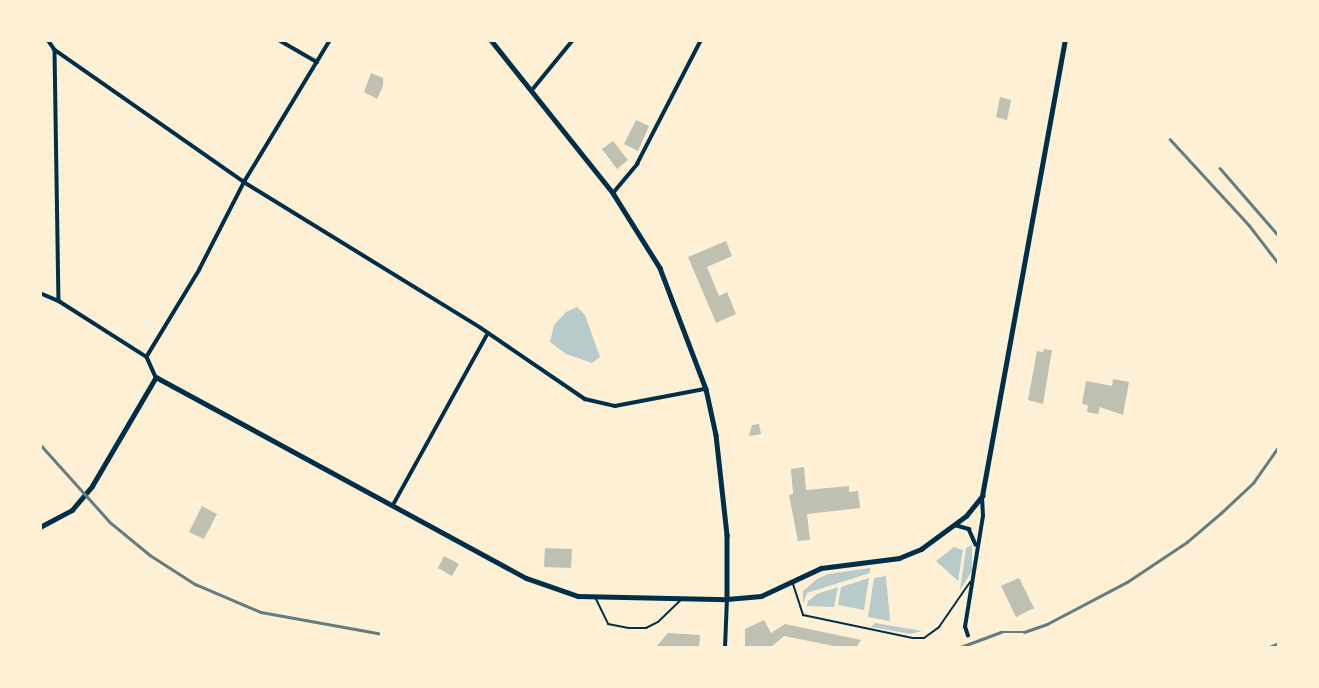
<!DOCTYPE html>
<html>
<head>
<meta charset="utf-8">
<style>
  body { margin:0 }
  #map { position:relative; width:1319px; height:688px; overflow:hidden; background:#fdf0d5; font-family:"Noto Serif",serif }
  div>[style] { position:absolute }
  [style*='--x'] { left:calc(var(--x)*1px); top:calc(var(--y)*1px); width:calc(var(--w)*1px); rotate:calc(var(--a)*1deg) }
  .green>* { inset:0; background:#b9caca }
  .building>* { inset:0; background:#bec0b2 }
  .service>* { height:2px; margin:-1px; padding:0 1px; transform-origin:1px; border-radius:1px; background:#003049 }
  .minor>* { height:3.5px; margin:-1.75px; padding:0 1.75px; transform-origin:1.75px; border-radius:1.75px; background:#003049 }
  .tertiary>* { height:4.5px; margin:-2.25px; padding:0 2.25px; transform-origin:2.25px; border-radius:2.25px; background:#003049 }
  .rail>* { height:2.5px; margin:-1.25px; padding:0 1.25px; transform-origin:1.25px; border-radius:1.25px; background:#657d81 }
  span { translate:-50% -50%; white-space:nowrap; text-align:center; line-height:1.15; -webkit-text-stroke:5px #fdf0d5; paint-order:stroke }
  .frame { position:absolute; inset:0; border:42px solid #fdf0d5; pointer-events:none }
</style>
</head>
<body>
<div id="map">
  <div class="green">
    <i style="clip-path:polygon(577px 307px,585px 315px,600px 357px,592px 363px,566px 354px,550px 342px,554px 325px,566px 312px)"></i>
    <i style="clip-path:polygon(972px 545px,972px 571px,960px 590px,966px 548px)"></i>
    <i style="clip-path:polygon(954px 547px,963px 550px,958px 581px,936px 561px)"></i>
    <i style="clip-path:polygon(870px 568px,870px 573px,807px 593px,803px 603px,803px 591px,817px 579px,828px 574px)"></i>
    <i style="clip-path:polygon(886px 576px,890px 621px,868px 617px,874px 578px)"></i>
    <i style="clip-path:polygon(869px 578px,864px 610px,838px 605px,841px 587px)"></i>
    <i style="clip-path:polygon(838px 587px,834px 607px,807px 606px,808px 601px,817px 594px)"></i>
    <i style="clip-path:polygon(875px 623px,922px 631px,911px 634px,871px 627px)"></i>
  </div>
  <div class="building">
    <i style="clip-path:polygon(371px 73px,383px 78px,383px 86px,377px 99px,364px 92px)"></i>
    <i style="clip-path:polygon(1000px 97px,1011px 100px,1007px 120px,996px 117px)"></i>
    <i style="clip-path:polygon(636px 120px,649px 126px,638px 151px,624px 144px)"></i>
    <i style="clip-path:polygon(613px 141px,628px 160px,617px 169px,602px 149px)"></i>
    <i style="clip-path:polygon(726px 241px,732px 256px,707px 267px,719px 296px,727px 292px,736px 314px,716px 323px,688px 257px)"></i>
    <i style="clip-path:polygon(1044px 349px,1052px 350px,1043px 404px,1028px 400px,1037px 351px,1043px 352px)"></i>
    <i style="clip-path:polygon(1113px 379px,1129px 382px,1123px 415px,1100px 407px,1098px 414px,1087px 412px,1088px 405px,1082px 404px,1086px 381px,1112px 386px)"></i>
    <i style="clip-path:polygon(759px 424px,761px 434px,749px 436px,752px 425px)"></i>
    <i style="clip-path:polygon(804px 467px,806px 490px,849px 486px,849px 492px,858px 491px,860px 508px,807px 514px,810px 540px,798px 541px,789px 495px,793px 494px,791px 469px)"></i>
    <i style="clip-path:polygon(202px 506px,217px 514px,204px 539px,189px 532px)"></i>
    <i style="clip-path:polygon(545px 548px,572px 549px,571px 568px,544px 567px)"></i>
    <i style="clip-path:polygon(444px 556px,459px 564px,452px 576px,438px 568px)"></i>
    <i style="clip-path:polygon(1019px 578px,1034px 608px,1016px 617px,1001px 586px)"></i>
    <i style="clip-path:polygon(764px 620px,771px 633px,785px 624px,861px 640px,856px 648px,844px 648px,784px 636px,770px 648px,745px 648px,745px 629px)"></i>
    <i style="clip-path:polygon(668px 633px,700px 635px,699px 648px,655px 648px)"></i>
  </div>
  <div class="service">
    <i style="--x:793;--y:584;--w:33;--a:72"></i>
    <i style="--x:803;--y:615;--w:112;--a:11.8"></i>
    <i style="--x:913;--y:638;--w:11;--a:0"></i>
    <i style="--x:924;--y:638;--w:19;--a:-36"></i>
    <i style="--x:939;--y:627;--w:55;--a:-55.4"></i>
    <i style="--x:596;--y:599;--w:28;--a:64"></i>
    <i style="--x:608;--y:624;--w:21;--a:11"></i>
    <i style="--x:629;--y:628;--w:17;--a:0"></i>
    <i style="--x:646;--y:628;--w:13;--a:-27"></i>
    <i style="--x:658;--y:622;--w:33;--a:-44"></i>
  </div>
  <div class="minor">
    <i style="--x:48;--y:40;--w:12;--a:55"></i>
    <i style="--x:55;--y:50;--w:251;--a:89.1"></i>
    <i style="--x:59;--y:301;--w:104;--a:32.5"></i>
    <i style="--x:147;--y:357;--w:22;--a:66"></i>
    <i style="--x:279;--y:40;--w:44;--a:30.1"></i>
    <i style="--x:55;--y:50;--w:231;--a:34.9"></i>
    <i style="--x:244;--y:182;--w:278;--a:31.6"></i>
    <i style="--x:481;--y:328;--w:126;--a:34.3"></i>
    <i style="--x:585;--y:399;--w:31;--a:13"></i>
    <i style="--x:615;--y:406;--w:92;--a:-10.7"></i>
    <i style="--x:532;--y:90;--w:65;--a:-50.6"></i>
    <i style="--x:613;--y:193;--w:38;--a:-50"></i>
    <i style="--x:637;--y:164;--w:140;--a:-62.7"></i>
    <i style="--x:40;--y:293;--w:21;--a:23"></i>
    <i style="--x:147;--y:356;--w:100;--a:-58.8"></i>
    <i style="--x:199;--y:270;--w:99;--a:-62.9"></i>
    <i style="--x:244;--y:182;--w:166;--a:-58.8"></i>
    <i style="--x:393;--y:505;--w:196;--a:-61.1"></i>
    <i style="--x:955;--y:525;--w:15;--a:16"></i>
    <i style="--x:969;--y:529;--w:17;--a:66"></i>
    <i style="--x:968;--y:636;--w:9;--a:-108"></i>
    <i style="--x:965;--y:627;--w:112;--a:-80.8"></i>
    <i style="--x:983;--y:516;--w:19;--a:-93"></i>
    <i style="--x:725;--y:648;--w:49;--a:-87.7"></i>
  </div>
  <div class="tertiary">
    <i style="--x:491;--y:40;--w:196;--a:51.4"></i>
    <i style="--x:613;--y:193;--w:89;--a:57.9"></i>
    <i style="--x:660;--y:268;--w:129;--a:69.2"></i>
    <i style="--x:706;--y:389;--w:47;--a:77.7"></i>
    <i style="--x:716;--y:435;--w:101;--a:83.7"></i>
    <i style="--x:727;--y:535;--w:64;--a:90"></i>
    <i style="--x:40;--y:527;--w:36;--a:-28"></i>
    <i style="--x:72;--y:510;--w:31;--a:-50"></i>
    <i style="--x:92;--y:486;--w:126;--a:-59.6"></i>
    <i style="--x:156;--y:377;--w:421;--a:28.5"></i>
    <i style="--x:526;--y:578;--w:55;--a:19.1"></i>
    <i style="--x:578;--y:596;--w:149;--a:1.2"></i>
    <i style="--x:727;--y:599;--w:34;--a:-5"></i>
    <i style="--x:761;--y:596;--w:66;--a:-25"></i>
    <i style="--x:821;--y:568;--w:79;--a:-7.3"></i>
    <i style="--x:899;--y:558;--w:24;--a:-22"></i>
    <i style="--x:921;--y:549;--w:56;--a:-36.3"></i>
    <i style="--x:966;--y:516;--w:26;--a:-51"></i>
    <i style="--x:982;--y:496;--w:463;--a:-79.7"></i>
  </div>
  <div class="rail">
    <i style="--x:1170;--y:139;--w:117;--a:47.4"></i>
    <i style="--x:1249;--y:225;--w:49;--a:52.4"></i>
    <i style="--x:1220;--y:168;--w:90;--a:49.1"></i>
    <i style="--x:40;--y:444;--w:106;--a:48.1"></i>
    <i style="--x:111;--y:523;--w:50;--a:39.4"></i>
    <i style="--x:150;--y:555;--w:54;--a:32.8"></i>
    <i style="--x:195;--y:584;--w:72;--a:23"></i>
    <i style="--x:261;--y:612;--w:119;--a:10.2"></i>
    <i style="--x:958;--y:648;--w:46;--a:-20.4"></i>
    <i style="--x:1001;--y:632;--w:23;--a:0"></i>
    <i style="--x:1024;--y:632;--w:24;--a:-19"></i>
    <i style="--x:1047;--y:624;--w:90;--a:-27.7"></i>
    <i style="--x:1127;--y:582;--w:72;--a:-33.7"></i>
    <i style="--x:1187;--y:542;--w:45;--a:-40.5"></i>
    <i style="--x:1221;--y:513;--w:44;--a:-43.2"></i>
    <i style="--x:1253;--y:483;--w:45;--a:-54.9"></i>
    <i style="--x:1267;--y:648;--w:13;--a:-23"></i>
  </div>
  <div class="frame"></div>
</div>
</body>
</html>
